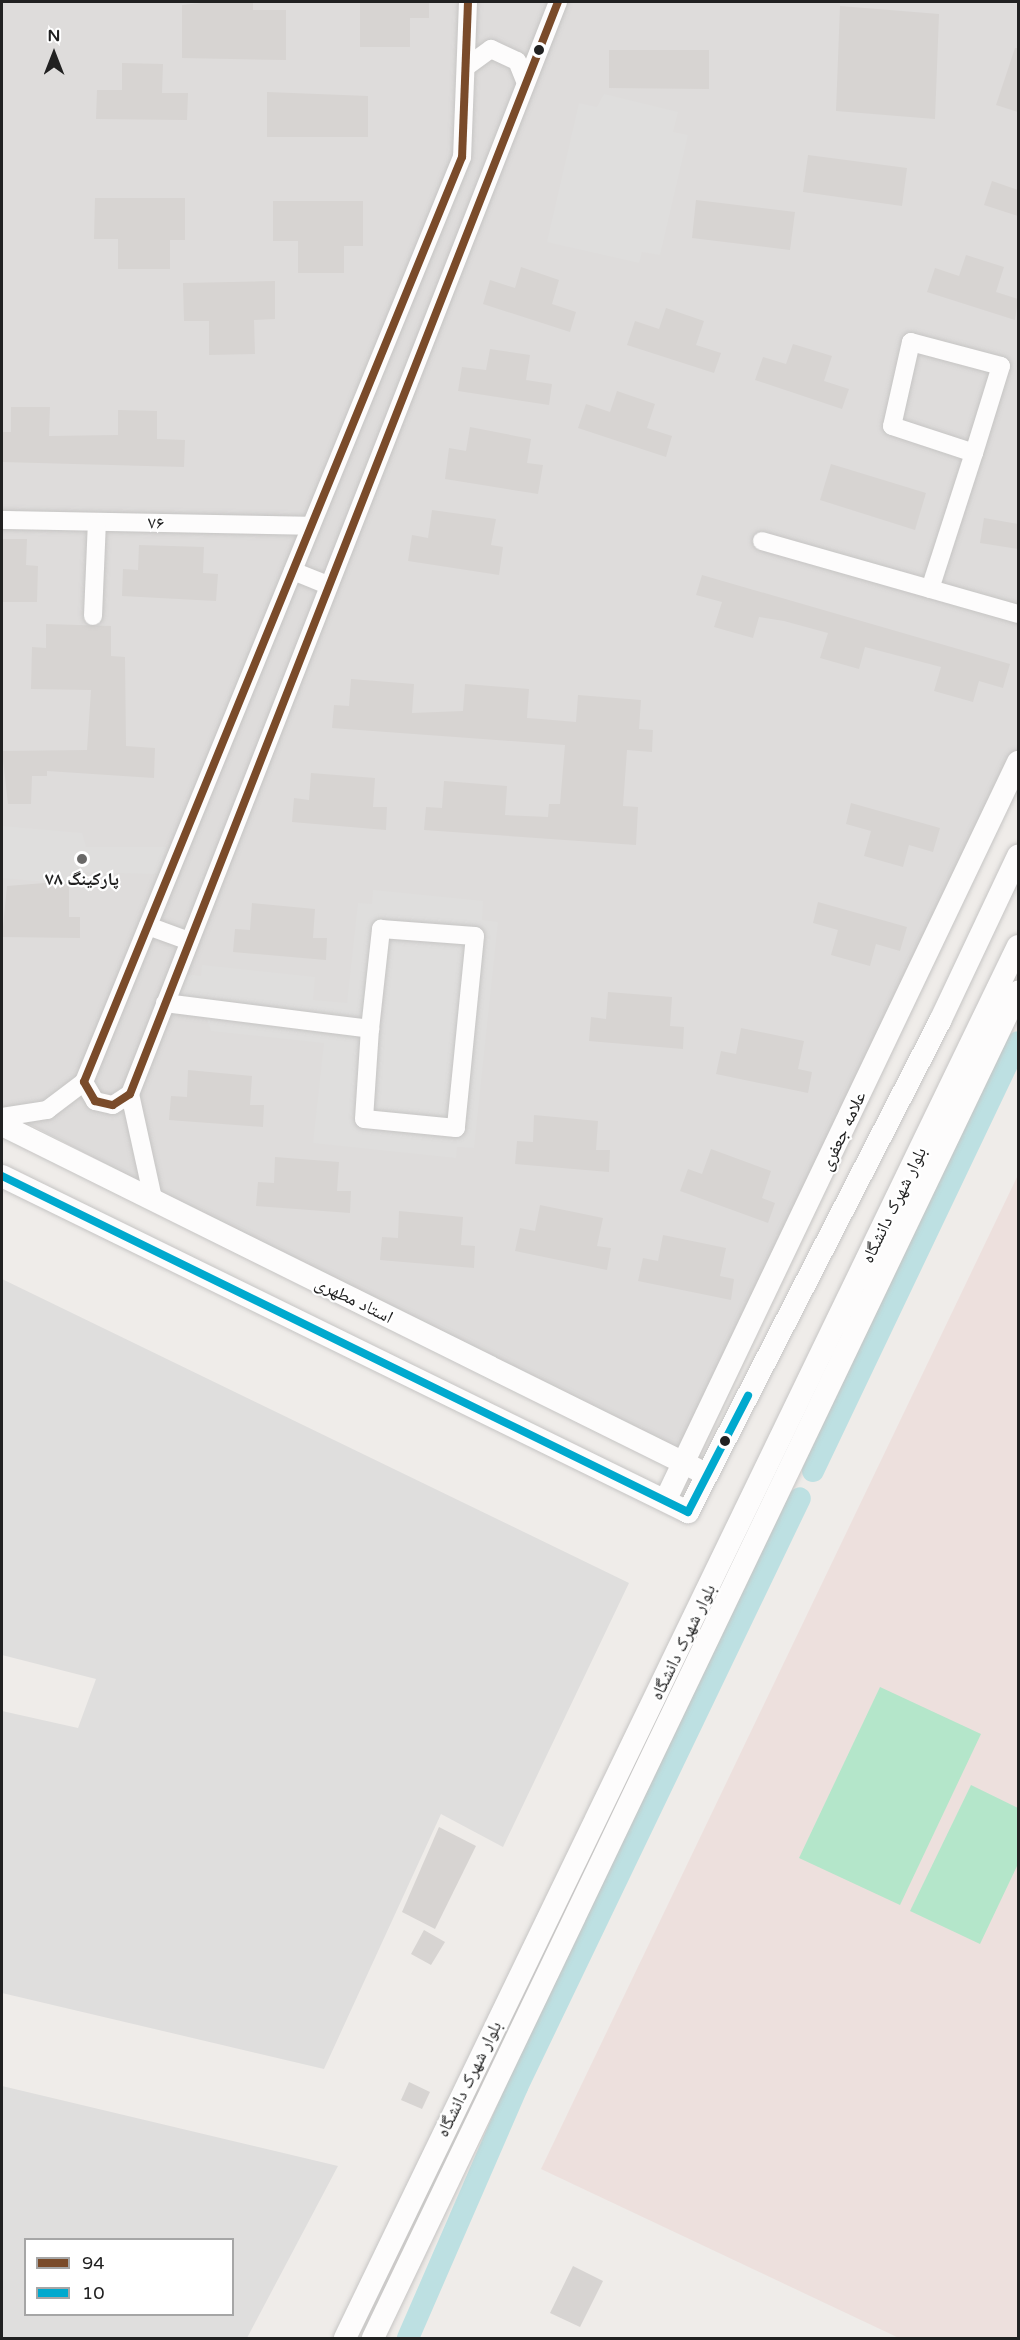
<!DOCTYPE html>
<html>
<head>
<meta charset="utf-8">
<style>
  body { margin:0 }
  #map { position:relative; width:1020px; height:2340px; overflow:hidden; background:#efece9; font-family:"Varela Round","Noto Naskh Arabic",sans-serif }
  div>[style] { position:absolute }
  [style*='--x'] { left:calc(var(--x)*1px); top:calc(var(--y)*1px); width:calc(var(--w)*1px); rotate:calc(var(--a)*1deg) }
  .residential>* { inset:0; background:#dedcdb }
  .military>* { inset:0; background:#ede0dd }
  .pitch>* { inset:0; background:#b4e6ca }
  .parking>* { inset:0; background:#dfdedd }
  .canal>* { height:22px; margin:-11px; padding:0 11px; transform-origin:11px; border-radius:11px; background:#bde0e2 }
  .building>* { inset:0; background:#d7d4d2 }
  .roads { filter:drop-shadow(0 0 2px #c6c5c4) drop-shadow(0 0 2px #c6c5c4) }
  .minor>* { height:18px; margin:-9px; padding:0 9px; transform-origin:9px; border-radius:9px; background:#fdfcfc }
  .tertiary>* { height:22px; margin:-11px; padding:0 11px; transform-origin:11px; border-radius:11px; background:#fdfcfc }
  .bus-1>* { height:8px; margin:-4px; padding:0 4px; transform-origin:4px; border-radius:4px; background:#7a4b2a }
  .bus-2>* { height:8px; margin:-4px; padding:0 4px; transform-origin:4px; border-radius:4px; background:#00a9ce }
  .dots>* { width:16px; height:16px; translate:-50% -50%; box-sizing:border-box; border:3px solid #fff; border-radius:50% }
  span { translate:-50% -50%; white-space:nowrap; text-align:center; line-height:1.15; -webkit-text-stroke:4.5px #fff; paint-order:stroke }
  .street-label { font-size:18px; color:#212121 }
  .poi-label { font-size:18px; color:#212121; font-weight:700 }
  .frame { position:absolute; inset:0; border:3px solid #212121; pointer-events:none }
  .legend { position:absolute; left:24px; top:2238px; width:210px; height:78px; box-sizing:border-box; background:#fff; border:2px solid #a6a6a6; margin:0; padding:8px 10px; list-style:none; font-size:18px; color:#212121 }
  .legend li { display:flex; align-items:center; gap:12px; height:30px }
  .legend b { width:30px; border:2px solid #a6a6a6 }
  .north { position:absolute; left:24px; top:24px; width:60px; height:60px; -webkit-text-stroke:4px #fff; paint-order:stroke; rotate:0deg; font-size:16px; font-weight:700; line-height:24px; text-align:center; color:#212121 }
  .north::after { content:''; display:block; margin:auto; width:21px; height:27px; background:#212121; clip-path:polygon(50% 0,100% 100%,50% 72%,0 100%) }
</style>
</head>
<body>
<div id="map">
  <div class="residential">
    <i style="clip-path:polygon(2px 2px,1018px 2px,1018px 784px,684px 1464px,2px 1110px)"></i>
  </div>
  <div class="military">
    <i style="clip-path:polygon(1018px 1175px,1018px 2338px,899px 2338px,541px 2169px)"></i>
  </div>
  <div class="pitch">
    <i style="clip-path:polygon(880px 1687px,981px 1734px,900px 1905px,799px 1858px)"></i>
    <i style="clip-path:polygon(971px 1785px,1018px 1808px,1018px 1864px,980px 1944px,910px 1911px)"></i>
  </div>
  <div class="parking">
    <i style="clip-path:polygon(604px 94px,678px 112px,673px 132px,688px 135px,660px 255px,642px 252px,639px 263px,547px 242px,579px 103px,597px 107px)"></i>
    <i style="clip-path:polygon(2px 826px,82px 833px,86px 847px,166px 847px,158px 874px,74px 872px,69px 884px,2px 878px)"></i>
    <i style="clip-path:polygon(373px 890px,483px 901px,482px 920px,498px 922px,474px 1148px,457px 1147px,456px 1158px,313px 1143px,324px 1043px,211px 1031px,206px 1016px,171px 1012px,175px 973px,201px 976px,202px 965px,315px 977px,313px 1000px,347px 1003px,358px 903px,372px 904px)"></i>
    <i style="clip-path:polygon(2px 1279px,629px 1583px,503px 1847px,441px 1814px,324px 2069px,2px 1993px,2px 1711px,78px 1728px,96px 1679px,2px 1655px)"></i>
    <i style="clip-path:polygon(evenodd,2px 2086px,338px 2166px,247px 2338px,2px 2338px,2px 2086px,26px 2240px,232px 2240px,232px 2314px,26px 2314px,26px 2240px)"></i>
  </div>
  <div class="canal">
    <i style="--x:813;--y:1471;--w:475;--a:-64.5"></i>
    <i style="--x:408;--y:2338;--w:274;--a:-66.5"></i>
    <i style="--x:517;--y:2087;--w:653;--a:-64.34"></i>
  </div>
  <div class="building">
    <i style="clip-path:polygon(211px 2px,253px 2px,253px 10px,286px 10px,286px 60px,182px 58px,182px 5px)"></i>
    <i style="clip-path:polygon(360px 2px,429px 2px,429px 18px,410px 18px,410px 47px,360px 47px)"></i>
    <i style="clip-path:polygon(840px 6px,939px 14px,935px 119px,836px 111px)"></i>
    <i style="clip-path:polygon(1015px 48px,1018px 48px,1018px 112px,996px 105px)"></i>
    <i style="clip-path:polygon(609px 50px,709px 50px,709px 89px,609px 88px)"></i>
    <i style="clip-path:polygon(122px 63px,163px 64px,162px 93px,188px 93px,187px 120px,96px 119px,97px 90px,122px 90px)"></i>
    <i style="clip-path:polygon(267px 92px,368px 96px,368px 137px,267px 137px)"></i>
    <i style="clip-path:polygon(808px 155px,907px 168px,902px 206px,803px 192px)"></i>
    <i style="clip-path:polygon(992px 181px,1018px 190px,1018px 216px,984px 205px)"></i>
    <i style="clip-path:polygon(95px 198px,185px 198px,185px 240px,170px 240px,170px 269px,118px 269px,118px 239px,94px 239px)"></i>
    <i style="clip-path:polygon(696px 200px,795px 212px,790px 250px,692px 238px)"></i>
    <i style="clip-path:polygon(273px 201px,363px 201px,363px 246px,344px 246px,344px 273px,298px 273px,298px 241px,273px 241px)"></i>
    <i style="clip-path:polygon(966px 255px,1004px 267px,996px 292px,1018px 299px,1015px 320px,927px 292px,935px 268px,959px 276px)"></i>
    <i style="clip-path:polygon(521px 267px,559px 280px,552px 304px,576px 312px,570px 332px,483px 304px,490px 280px,515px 288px)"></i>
    <i style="clip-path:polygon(275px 281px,275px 319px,254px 320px,255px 354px,209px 355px,209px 321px,184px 321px,183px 283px)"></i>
    <i style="clip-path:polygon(666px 308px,704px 321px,696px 345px,721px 353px,714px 373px,627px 345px,635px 321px,659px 329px)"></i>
    <i style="clip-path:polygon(793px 344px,832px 356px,824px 381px,849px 389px,842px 409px,755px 380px,763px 357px,786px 364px)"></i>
    <i style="clip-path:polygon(490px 349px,530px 355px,526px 380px,552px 384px,549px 405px,458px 391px,462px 367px,486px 370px)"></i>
    <i style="clip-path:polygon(617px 391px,655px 404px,647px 428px,672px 436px,666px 457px,578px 428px,586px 404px,610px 412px)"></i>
    <i style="clip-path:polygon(11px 407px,50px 407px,49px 436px,118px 435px,118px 410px,157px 411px,157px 439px,185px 440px,184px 467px,2px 462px,2px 432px,11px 432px)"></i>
    <i style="clip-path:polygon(470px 427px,531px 439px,527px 463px,543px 465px,538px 494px,445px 479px,449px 448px,466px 451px)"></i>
    <i style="clip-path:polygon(831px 464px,926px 493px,915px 530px,820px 500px)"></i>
    <i style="clip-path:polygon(432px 510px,496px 519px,491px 545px,503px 547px,499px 575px,408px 561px,412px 535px,428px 538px)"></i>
    <i style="clip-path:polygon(984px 518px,1018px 524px,1018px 549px,980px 543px)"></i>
    <i style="clip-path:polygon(2px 539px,27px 539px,26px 565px,38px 566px,37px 602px,2px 602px)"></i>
    <i style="clip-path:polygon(139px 545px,204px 547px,203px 573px,218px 574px,216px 601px,122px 596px,123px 569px,138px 570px)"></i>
    <i style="clip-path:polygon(702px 575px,1010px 664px,1003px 688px,979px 681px,973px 702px,934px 691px,941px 667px,865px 647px,859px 669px,820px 658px,828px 633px,784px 621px,759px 617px,753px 638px,714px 627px,722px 602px,696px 595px)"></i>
    <i style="clip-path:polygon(46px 624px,111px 626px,111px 656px,125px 657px,126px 746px,155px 748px,154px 778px,47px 771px,47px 776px,32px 776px,31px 804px,8px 804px,2px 751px,87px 750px,91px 690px,31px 689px,32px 647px,46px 648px)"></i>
    <i style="clip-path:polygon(351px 679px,414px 684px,412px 713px,463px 711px,465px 684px,529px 689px,527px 718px,541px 719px,576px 722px,578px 695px,641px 700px,639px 729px,653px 730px,652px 752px,627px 750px,623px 806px,638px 807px,636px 845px,424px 830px,426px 807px,442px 808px,444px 781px,507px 786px,505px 815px,548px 817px,549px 804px,560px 804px,565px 745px,332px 728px,334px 705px,349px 706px)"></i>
    <i style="clip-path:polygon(311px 773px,375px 778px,373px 807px,387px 807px,386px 830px,292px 822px,294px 798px,309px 800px)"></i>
    <i style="clip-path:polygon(851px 803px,940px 828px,933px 852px,909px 845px,903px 867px,864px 856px,871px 831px,846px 824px)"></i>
    <i style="clip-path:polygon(45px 883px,69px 884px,69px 917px,80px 917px,80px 938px,2px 937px,7px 886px)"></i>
    <i style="clip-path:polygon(818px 902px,907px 927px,900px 951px,876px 944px,870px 966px,831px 955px,838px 930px,813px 923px)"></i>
    <i style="clip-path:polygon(252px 903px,315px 909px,313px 938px,327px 938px,326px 960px,233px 952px,235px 929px,250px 930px)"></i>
    <i style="clip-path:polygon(608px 992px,672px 997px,670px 1026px,684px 1027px,683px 1049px,589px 1041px,591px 1017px,606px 1019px)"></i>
    <i style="clip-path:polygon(741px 1028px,804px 1041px,798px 1069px,812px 1072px,808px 1093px,716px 1074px,721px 1051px,736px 1054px)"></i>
    <i style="clip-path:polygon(188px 1070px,252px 1076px,250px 1105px,264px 1105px,263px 1127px,169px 1120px,171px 1096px,187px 1097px)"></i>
    <i style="clip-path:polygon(534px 1115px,598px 1121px,596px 1150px,610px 1150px,609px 1172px,515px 1164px,517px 1141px,533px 1142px)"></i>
    <i style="clip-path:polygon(711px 1149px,771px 1171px,762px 1198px,775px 1203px,768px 1223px,680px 1191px,688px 1169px,702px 1174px)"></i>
    <i style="clip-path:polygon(275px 1157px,339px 1162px,337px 1191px,351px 1191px,350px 1213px,256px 1206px,258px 1182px,274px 1183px)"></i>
    <i style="clip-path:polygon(540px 1205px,603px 1218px,597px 1246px,611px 1248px,607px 1270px,515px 1251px,520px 1228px,535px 1231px)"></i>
    <i style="clip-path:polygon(399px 1211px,463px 1217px,461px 1245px,475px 1246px,474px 1268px,380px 1260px,382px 1237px,398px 1238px)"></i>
    <i style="clip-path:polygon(663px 1235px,726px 1248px,720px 1276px,734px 1279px,731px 1300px,638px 1281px,643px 1258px,658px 1261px)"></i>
    <i style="clip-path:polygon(439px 1827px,476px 1846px,435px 1929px,402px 1912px)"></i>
    <i style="clip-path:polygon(424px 1930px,445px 1942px,431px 1965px,411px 1954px)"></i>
    <i style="clip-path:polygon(409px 2082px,430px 2092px,422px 2109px,401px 2100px)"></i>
    <i style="clip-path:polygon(573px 2266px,603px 2281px,580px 2327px,550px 2313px)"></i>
  </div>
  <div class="roads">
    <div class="minor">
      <i style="--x:468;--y:2;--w:155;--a:92.2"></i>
      <i style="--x:462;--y:157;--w:999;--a:112.23"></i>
      <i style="--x:84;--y:1082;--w:22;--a:60"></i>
      <i style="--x:95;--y:1101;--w:18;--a:13"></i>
      <i style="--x:113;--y:1105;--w:20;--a:-33"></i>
      <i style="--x:130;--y:1094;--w:1173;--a:-68.6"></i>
      <i style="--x:466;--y:67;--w:31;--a:-36"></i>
      <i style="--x:491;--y:49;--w:29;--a:25"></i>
      <i style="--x:517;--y:61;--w:22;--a:68"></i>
      <i style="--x:2;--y:520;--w:309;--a:1.1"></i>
      <i style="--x:762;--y:541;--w:266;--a:15.9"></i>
      <i style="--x:293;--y:571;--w:35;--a:22"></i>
      <i style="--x:930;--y:589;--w:143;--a:-72.1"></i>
      <i style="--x:974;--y:453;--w:91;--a:-72.8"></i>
      <i style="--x:1001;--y:366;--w:93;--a:-165.1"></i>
      <i style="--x:911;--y:342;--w:86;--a:102.7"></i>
      <i style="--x:892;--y:426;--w:86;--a:18.2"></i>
      <i style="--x:93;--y:616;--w:94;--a:-87.6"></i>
      <i style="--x:148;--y:926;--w:44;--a:20.1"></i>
      <i style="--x:165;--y:1003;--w:207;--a:7.2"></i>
      <i style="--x:370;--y:1029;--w:101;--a:-83.7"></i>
      <i style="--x:381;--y:929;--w:94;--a:4.3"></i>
      <i style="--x:475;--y:936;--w:193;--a:95.7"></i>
      <i style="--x:456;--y:1128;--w:92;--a:-174.4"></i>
      <i style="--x:364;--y:1119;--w:90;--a:-86.2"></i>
      <i style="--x:130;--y:1094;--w:107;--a:77.6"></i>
      <i style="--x:2;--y:1117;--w:46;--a:-8.8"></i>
      <i style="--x:47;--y:1110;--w:46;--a:-37.1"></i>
    </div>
    <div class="tertiary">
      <i style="--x:2;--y:1125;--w:775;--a:26.37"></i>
      <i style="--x:2;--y:1176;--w:764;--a:26.1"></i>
      <i style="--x:688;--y:1512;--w:552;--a:-62.83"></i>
      <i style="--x:940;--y:1021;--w:183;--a:-64.7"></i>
      <i style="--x:666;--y:1499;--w:817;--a:-64.47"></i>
      <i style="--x:345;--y:2338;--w:1546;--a:-64.2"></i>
      <i style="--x:373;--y:2338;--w:1493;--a:-64.4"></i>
    </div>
  </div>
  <div class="bus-1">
    <i style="--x:468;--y:2;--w:155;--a:92.2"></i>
    <i style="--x:462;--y:157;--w:999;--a:112.23"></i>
    <i style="--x:84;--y:1082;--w:22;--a:60"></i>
    <i style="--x:95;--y:1101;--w:18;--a:13"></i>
    <i style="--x:113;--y:1105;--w:20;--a:-33"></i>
    <i style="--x:130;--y:1094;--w:1173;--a:-68.6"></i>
  </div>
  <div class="bus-2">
    <i style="--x:2;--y:1176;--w:764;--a:26.1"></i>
    <i style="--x:688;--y:1512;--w:131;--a:-62.7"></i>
  </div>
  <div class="dots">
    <i style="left:539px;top:50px;background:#212121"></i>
    <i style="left:82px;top:859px;background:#696867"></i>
    <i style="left:725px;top:1441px;background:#212121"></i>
  </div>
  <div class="street-label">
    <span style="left:156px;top:523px;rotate:1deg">۷۶</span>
    <span style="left:843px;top:1131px;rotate:-65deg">علامه جعفری</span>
    <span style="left:894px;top:1205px;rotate:-64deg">بلوار شهرک دانشگاه</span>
    <span style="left:354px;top:1300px;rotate:26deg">استاد مطهری</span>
    <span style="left:683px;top:1642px;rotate:-64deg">بلوار شهرک دانشگاه</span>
    <span style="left:469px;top:2079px;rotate:-64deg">بلوار شهرک دانشگاه</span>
  </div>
  <div class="poi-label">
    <span style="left:82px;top:879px">پارکینگ ۷۸</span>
  </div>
  <div class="frame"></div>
  <ul class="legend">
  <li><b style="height:8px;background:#7a4b2a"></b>94</li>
  <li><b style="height:8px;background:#00a9ce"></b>10</li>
  </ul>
  <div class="north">N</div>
</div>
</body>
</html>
